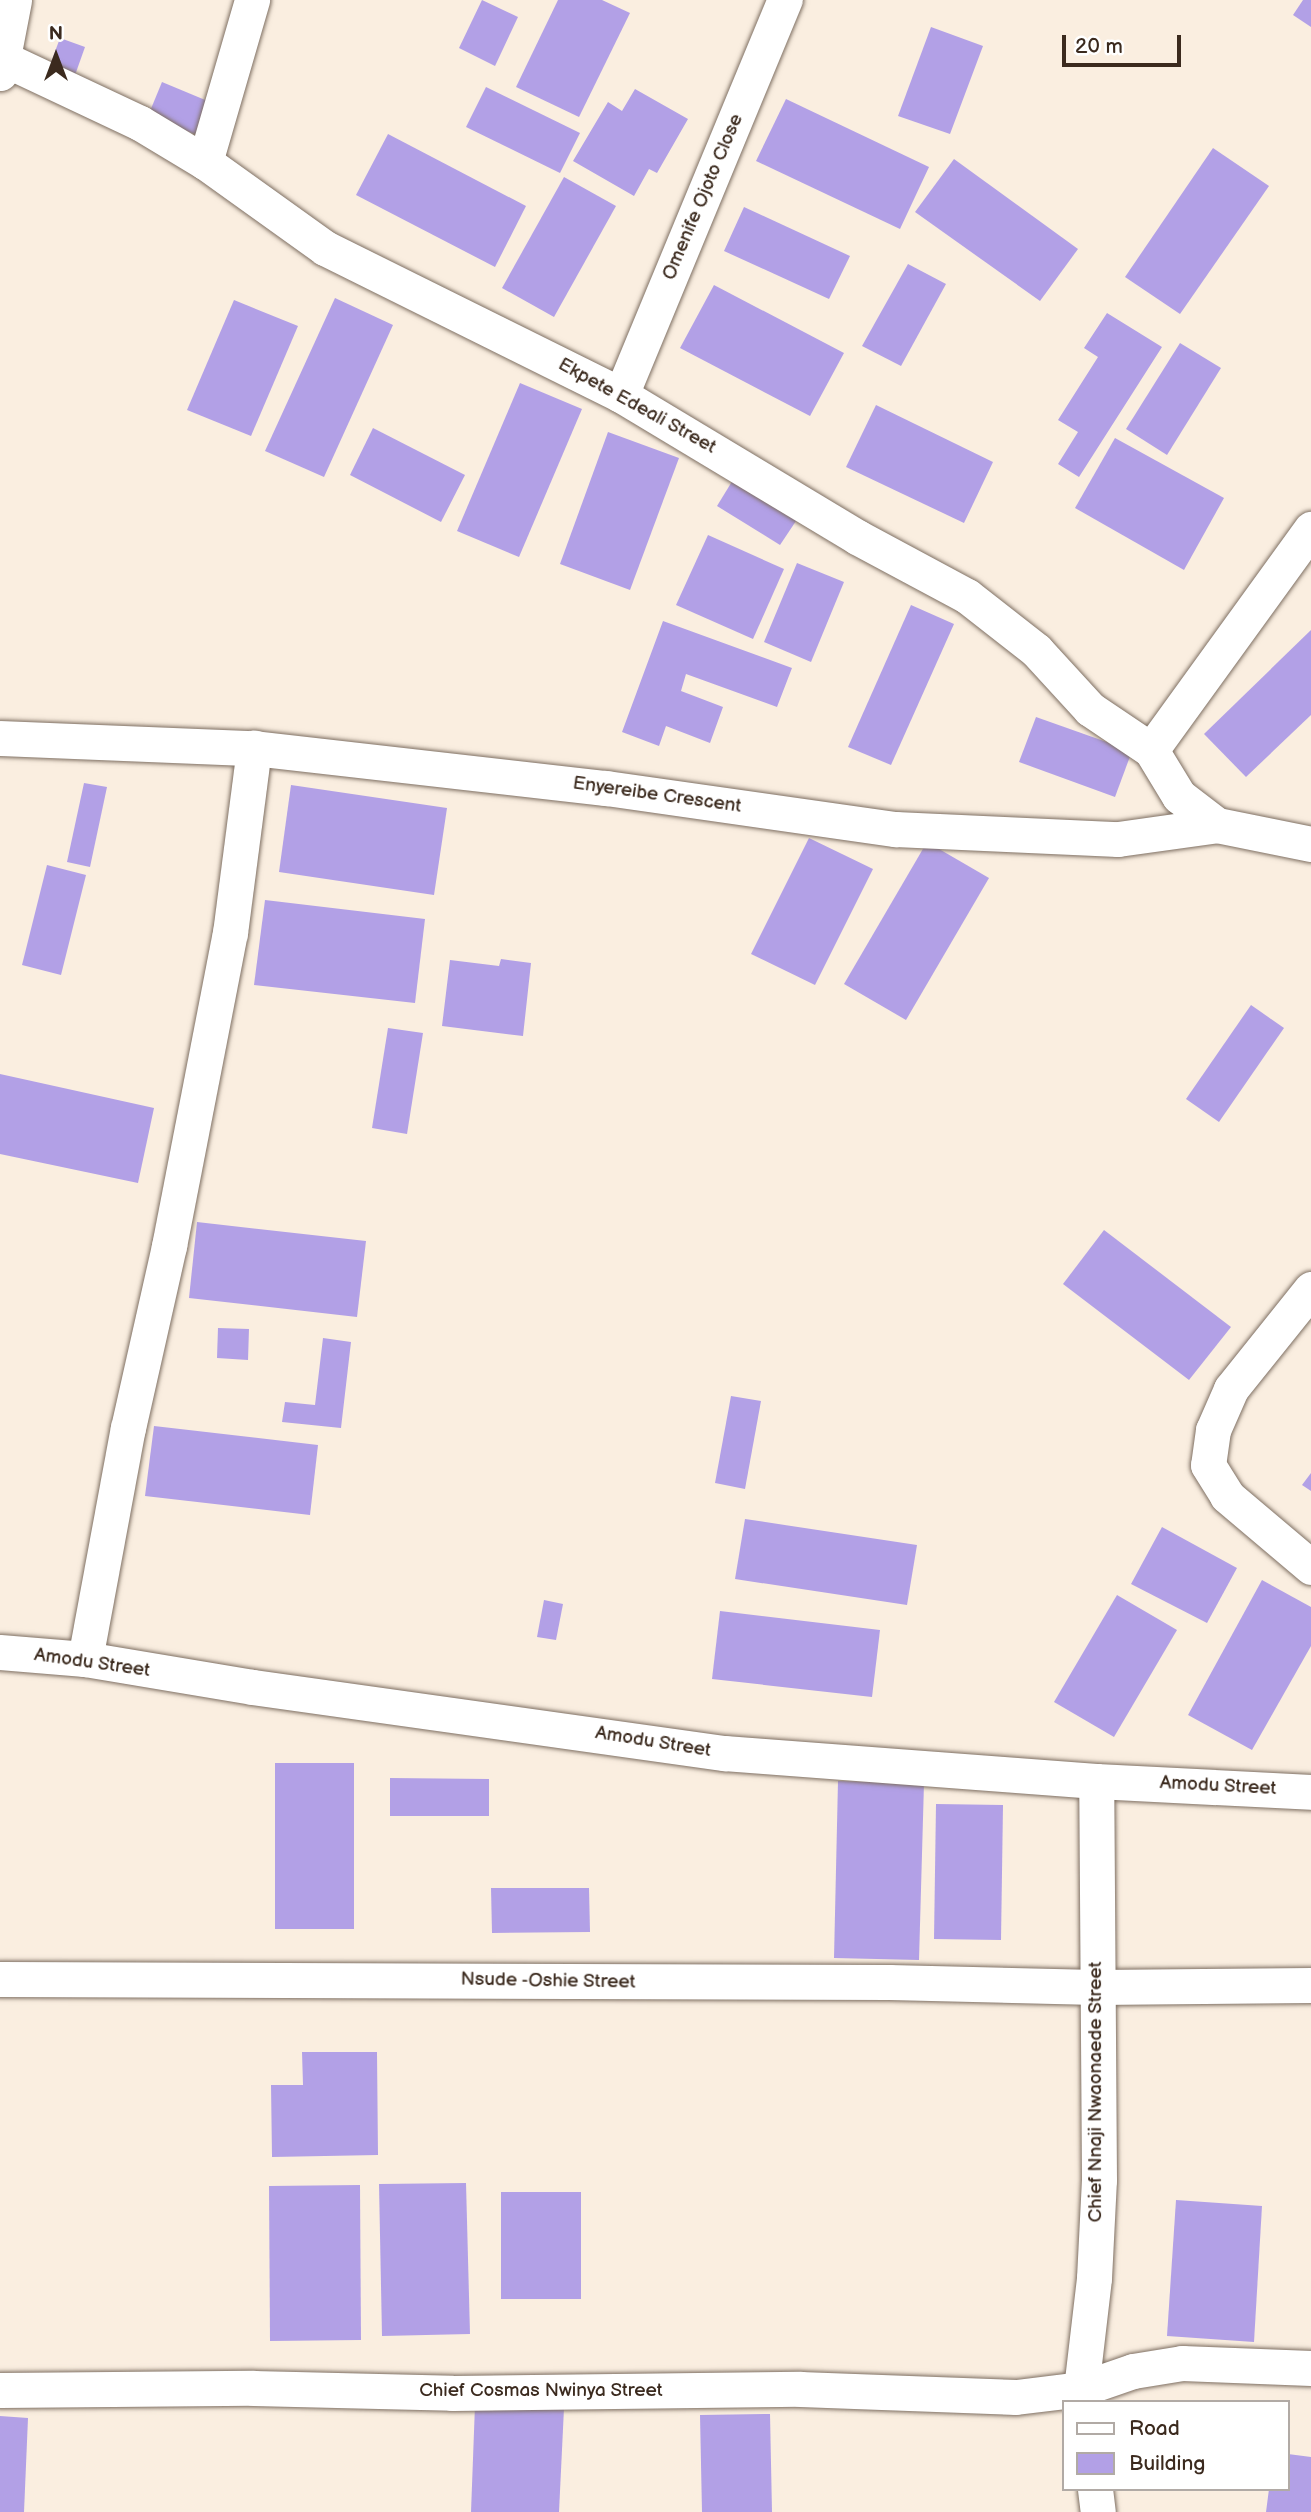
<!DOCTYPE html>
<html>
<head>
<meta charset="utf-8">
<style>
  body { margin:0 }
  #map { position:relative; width:1311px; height:2512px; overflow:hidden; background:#faeee0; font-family:"Balsamiq Sans",sans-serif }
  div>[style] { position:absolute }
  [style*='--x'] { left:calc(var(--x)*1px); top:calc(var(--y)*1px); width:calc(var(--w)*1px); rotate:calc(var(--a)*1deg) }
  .building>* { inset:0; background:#b2a0e6 }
  .roads { filter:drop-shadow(0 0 2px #7e6f62) drop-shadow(0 0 2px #7e6f62) }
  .street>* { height:35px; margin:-17.5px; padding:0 17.5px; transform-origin:17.5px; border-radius:17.5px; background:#fff }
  span { translate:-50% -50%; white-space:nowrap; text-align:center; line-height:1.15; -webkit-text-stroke:5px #fff; paint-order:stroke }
  .street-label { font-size:19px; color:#3b2a1e }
  .legend { position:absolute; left:1062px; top:2400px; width:228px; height:91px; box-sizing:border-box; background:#fff; border:2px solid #b1aaa5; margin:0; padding:9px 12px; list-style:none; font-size:21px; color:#3b2a1e }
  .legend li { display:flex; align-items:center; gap:14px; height:35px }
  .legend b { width:35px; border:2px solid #b1aaa5 }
  .north { position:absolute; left:21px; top:21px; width:70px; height:70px; -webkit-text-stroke:5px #fff; paint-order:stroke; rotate:0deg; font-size:19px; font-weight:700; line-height:28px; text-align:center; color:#3b2a1e }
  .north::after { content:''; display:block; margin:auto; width:24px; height:32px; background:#3b2a1e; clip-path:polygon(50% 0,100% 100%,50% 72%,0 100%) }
  .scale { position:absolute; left:1062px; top:35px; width:119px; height:32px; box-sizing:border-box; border:4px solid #3b2a1e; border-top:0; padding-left:9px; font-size:21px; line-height:24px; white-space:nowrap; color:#3b2a1e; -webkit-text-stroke:5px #fff; paint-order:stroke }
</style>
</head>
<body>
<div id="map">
  <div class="building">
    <i style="clip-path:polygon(482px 0,518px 17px,495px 66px,459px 48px)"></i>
    <i style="clip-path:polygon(558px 0,602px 0,630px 13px,579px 117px,516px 87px)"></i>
    <i style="clip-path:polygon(1303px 0,1311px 0,1311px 27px,1293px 15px)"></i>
    <i style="clip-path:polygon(931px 27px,983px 46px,950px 134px,898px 116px)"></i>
    <i style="clip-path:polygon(60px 38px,85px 47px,74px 78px,49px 68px)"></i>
    <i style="clip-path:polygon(162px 82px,210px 102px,197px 135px,148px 116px)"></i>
    <i style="clip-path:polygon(486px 87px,580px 133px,560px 173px,466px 127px)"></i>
    <i style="clip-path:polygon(635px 89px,688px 119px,657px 173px,649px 169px,634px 196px,573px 161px,608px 102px,622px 111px)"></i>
    <i style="clip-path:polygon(786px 99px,929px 167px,900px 229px,756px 161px)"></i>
    <i style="clip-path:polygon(388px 134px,526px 206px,495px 267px,356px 195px)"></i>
    <i style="clip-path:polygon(1213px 148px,1269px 186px,1180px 314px,1125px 277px)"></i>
    <i style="clip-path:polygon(954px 159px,1078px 249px,1040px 301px,915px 212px)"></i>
    <i style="clip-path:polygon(564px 177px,616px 206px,554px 317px,502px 288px)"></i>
    <i style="clip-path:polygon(744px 207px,850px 256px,829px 299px,724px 251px)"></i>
    <i style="clip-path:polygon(908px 264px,946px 284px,901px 366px,862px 346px)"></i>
    <i style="clip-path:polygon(714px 285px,844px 353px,810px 416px,680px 348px)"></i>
    <i style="clip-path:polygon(335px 298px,393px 325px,324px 477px,265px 451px)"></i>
    <i style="clip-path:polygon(234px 300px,298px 326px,251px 436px,187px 410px)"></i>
    <i style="clip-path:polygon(1107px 313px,1162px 347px,1079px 477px,1058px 464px,1078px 432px,1058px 420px,1098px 357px,1084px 348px)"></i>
    <i style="clip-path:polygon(1180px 343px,1221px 368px,1167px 455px,1126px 429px)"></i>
    <i style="clip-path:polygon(520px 383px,582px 409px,519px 557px,457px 531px)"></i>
    <i style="clip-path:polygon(876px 405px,993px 462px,964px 523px,846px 467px)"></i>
    <i style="clip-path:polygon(373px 428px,465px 475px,441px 522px,350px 475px)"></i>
    <i style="clip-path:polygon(608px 432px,679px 458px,630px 590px,560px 564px)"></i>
    <i style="clip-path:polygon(1115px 438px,1224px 498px,1184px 570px,1075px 508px)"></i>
    <i style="clip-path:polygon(736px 475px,800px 515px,780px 545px,717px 506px)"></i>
    <i style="clip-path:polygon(708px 535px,784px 569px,753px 639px,676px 605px)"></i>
    <i style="clip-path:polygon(797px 563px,844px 582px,811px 662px,764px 642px)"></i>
    <i style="clip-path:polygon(911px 605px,954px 624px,891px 765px,848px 747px)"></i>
    <i style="clip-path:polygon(663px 621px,792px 668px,777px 707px,686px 674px,681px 691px,723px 707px,710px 743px,666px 726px,659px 746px,622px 732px)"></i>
    <i style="clip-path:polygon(1311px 630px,1311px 715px,1246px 777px,1204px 734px)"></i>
    <i style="clip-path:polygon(1036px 717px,1132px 751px,1115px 797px,1019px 762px)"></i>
    <i style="clip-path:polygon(84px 783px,107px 787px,90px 867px,67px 862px)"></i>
    <i style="clip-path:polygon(291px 785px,447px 808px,434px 895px,279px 872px)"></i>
    <i style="clip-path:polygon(809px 838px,873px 869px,815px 985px,751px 954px)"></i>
    <i style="clip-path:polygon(927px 842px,989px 878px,906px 1020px,844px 984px)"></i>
    <i style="clip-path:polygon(47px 865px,86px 875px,61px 975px,22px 965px)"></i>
    <i style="clip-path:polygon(265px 900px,425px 919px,415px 1003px,254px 985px)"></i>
    <i style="clip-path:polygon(501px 959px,531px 963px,523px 1036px,442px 1026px,450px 960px,499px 966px)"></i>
    <i style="clip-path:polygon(1251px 1005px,1284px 1028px,1219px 1122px,1186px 1099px)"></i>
    <i style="clip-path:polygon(388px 1028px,423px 1033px,407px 1134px,372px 1128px)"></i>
    <i style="clip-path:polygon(0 1074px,154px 1108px,138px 1183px,0 1154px)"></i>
    <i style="clip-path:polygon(197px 1222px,366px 1241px,357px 1317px,189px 1298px)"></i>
    <i style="clip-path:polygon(1104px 1230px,1231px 1327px,1189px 1380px,1063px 1284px)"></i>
    <i style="clip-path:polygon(218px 1328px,249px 1329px,248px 1360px,217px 1358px)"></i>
    <i style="clip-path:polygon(323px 1338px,351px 1342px,341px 1428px,282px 1422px,285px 1402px,315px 1405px)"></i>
    <i style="clip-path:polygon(731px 1396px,761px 1401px,745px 1489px,715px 1483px)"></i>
    <i style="clip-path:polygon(154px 1426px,318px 1445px,310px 1515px,145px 1496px)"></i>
    <i style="clip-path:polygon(1311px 1473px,1311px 1491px,1302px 1485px)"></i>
    <i style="clip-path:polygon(745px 1519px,917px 1545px,907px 1605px,735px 1579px)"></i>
    <i style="clip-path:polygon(1162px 1527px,1237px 1568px,1207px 1623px,1131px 1584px)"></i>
    <i style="clip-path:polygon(1262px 1580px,1311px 1607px,1311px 1646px,1252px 1750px,1188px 1715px)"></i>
    <i style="clip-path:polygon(1117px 1595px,1177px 1630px,1114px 1737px,1054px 1702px)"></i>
    <i style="clip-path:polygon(544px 1600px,563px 1604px,556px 1640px,537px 1637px)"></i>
    <i style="clip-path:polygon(720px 1611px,880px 1630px,872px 1697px,712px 1679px)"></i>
    <i style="clip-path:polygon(275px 1763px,354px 1763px,354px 1929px,275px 1929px)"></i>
    <i style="clip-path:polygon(390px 1778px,489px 1779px,489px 1816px,390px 1816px)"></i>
    <i style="clip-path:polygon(838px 1781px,924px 1783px,919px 1960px,834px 1958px)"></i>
    <i style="clip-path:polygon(936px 1804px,1003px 1805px,1001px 1940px,934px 1939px)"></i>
    <i style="clip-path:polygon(491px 1888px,589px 1888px,590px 1932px,492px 1933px)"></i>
    <i style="clip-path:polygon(302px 2052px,377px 2052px,378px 2155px,272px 2157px,271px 2085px,303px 2085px)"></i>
    <i style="clip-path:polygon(466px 2183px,470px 2334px,382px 2336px,379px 2184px)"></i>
    <i style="clip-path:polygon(360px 2185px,361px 2340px,270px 2341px,269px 2186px)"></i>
    <i style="clip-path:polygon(501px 2192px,581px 2192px,581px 2299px,501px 2299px)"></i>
    <i style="clip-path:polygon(1176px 2200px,1262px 2206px,1254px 2342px,1167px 2336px)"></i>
    <i style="clip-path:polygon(475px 2405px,564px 2408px,559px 2512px,471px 2512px)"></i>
    <i style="clip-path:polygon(770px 2414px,772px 2512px,702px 2512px,700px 2415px)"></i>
    <i style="clip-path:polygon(0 2416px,28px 2418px,24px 2512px,0 2512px)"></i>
    <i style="clip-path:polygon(1288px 2454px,1311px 2457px,1311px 2512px,1266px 2512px,1269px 2489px,1288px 2489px)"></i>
  </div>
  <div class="roads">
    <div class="street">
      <i style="--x:4;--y:59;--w:150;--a:25.2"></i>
      <i style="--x:140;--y:123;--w:76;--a:31"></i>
      <i style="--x:205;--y:162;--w:148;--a:35.6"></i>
      <i style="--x:325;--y:248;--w:330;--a:26.4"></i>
      <i style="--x:621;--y:395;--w:275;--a:31"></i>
      <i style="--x:857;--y:537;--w:125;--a:28.2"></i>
      <i style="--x:967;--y:596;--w:88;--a:38"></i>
      <i style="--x:1036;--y:650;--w:80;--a:47.5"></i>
      <i style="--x:1090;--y:709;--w:73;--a:33.9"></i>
      <i style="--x:1151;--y:750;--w:54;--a:58.7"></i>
      <i style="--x:1179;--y:796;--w:48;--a:37.3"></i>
      <i style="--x:0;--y:73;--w:74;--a:-79.1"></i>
      <i style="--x:205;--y:162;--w:169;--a:-73.8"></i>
      <i style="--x:621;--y:395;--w:428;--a:-67.5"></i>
      <i style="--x:0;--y:738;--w:254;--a:2.3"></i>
      <i style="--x:254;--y:748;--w:354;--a:6.5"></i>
      <i style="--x:606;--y:788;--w:292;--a:8.1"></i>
      <i style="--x:895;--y:829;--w:223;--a:2.6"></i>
      <i style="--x:1118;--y:839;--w:100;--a:-8"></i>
      <i style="--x:1217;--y:825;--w:96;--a:11.4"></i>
      <i style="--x:1151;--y:750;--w:273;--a:-54.1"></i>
      <i style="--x:1311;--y:1289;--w:128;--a:128.7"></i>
      <i style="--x:1231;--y:1389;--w:45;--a:113.7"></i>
      <i style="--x:1213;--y:1430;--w:35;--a:98"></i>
      <i style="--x:1208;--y:1465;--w:36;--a:58"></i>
      <i style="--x:1227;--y:1496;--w:110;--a:40.2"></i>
      <i style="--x:0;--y:1652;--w:85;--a:4.7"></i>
      <i style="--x:85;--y:1659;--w:170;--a:9.5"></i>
      <i style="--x:253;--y:1687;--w:476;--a:8"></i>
      <i style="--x:724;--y:1753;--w:373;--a:4.3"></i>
      <i style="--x:1096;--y:1781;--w:215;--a:2.9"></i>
      <i style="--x:85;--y:1659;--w:235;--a:-79.5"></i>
      <i style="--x:128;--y:1428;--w:187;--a:-77.3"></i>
      <i style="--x:169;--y:1246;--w:319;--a:-79"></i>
      <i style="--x:230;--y:933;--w:187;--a:-82.6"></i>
      <i style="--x:0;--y:1979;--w:889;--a:0.19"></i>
      <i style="--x:889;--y:1982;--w:207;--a:1.4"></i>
      <i style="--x:1096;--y:1987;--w:215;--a:-0.5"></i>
      <i style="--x:0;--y:2390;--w:253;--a:-0.5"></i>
      <i style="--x:253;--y:2388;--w:199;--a:1.4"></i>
      <i style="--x:452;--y:2393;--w:348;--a:-0.7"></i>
      <i style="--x:800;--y:2389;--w:216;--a:2.1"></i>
      <i style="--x:1016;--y:2397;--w:65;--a:-7"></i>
      <i style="--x:1081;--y:2389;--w:55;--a:-19.1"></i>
      <i style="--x:1133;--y:2371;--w:50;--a:-9.3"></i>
      <i style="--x:1182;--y:2363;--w:129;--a:2.2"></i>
      <i style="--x:1082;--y:2402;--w:13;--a:-94"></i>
      <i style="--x:1081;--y:2389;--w:112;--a:-83.3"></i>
      <i style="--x:1094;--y:2278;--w:98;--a:-87.1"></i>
      <i style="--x:1099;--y:2180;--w:399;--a:-90.4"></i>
      <i style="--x:1095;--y:2489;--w:23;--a:83"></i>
    </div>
  </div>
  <div class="street-label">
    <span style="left:703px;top:197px;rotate:-67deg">Omenife Ojoto Close</span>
    <span style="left:637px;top:406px;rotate:29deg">Ekpete Edeali Street</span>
    <span style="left:657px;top:795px;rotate:8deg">Enyereibe Crescent</span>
    <span style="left:92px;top:1663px;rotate:8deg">Amodu Street</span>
    <span style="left:653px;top:1742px;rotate:9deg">Amodu Street</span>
    <span style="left:1218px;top:1786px;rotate:3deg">Amodu Street</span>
    <span style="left:548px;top:1981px;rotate:1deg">Nsude -Oshie Street</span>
    <span style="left:1096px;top:2092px;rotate:-90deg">Chief Nnaji Nwaonaede Street</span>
    <span style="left:541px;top:2391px">Chief Cosmas Nwinya Street</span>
  </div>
  <ul class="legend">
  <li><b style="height:9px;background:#fff"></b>Road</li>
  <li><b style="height:19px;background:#b2a0e6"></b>Building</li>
  </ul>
  <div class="north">N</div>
  <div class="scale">20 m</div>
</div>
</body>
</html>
